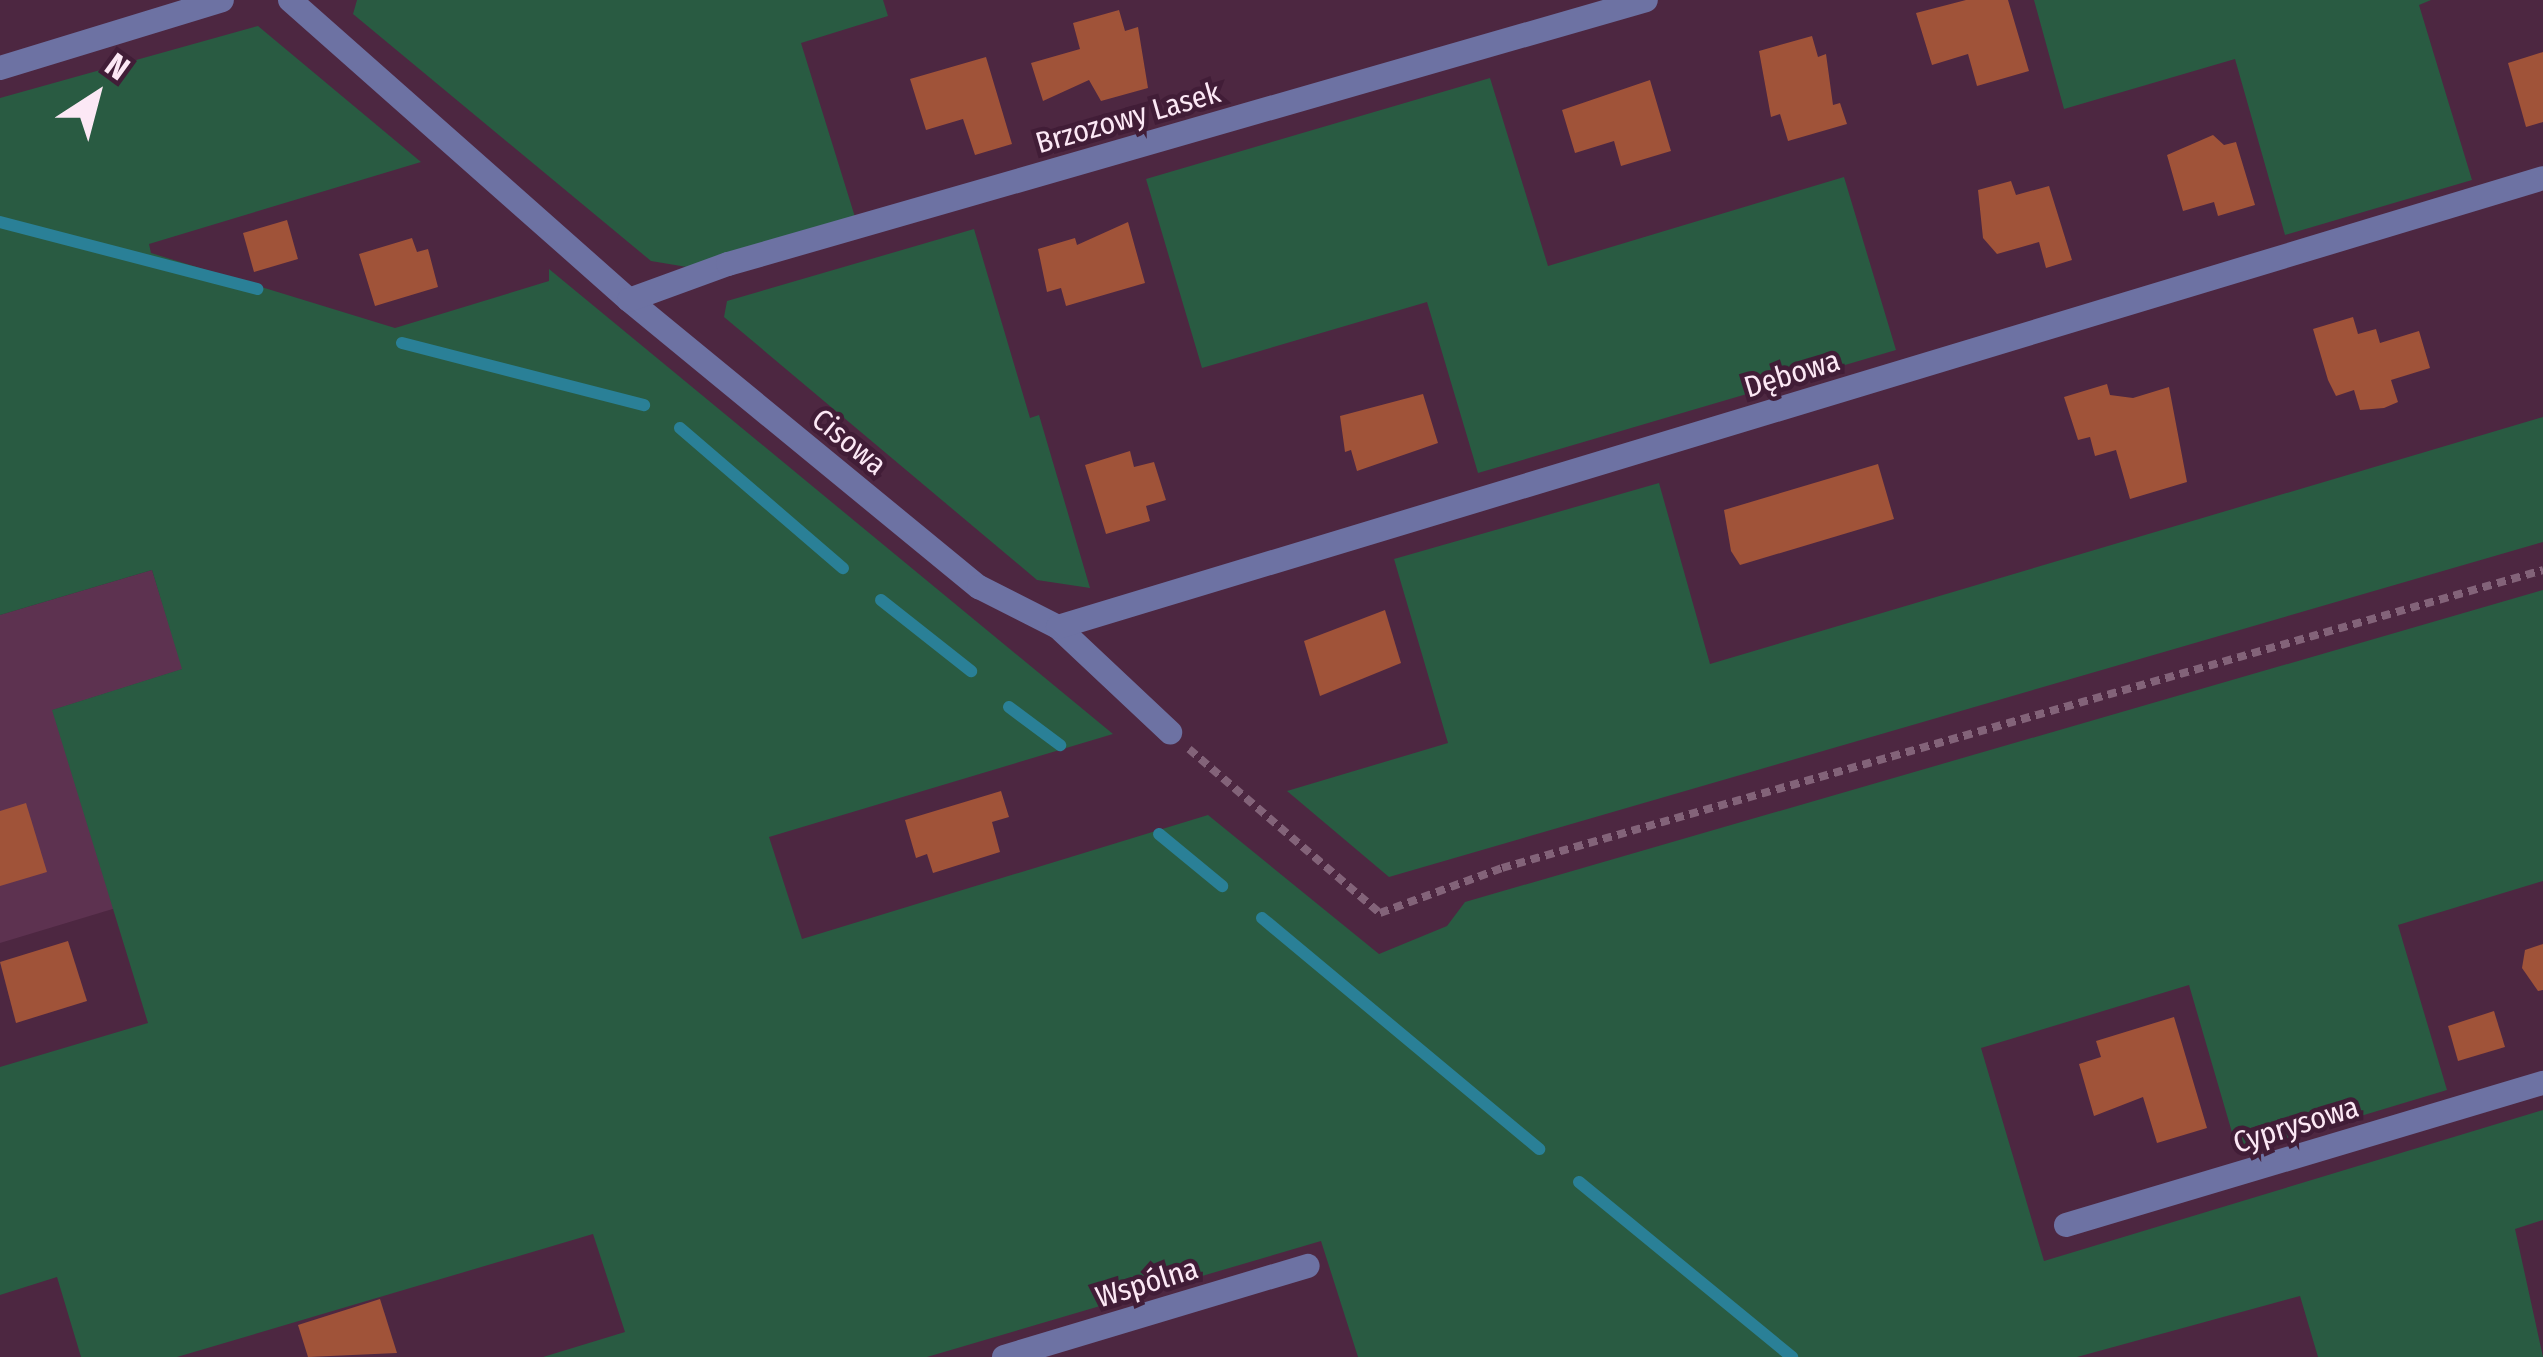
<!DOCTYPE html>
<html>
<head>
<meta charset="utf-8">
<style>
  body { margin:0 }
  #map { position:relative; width:2543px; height:1357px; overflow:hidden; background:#4d2741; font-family:"Fira Sans Condensed",sans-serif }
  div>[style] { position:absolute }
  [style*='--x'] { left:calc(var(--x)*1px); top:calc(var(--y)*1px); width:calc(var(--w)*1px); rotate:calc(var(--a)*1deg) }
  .built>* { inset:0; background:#5d3250 }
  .green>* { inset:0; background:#295b42 }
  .stream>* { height:12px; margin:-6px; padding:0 6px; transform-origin:6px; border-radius:6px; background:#2a8097 }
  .building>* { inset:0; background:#a05339 }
  .path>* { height:8px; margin-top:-4px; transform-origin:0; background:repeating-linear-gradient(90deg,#836379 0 9px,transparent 0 15px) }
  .street>* { height:24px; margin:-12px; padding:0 12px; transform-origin:12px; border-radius:12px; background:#6d72a3 }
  span { translate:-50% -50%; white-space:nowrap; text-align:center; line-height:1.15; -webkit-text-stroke:9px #411d37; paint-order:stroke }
  .street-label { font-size:30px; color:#fce8f5 }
  .north { position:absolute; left:36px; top:36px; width:120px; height:120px; -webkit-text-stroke:9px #411d37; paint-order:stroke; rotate:36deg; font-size:33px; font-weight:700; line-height:48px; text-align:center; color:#fce8f5 }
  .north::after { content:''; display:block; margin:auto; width:42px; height:54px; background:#fce8f5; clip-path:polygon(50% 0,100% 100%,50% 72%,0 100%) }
</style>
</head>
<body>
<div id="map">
  <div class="built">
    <i style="clip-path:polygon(152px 570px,183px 669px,53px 710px,116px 908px,0 943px,0 615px)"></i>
  </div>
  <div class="green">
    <i style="clip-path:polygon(357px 0,883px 0,888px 16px,801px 43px,855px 217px,687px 267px,651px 261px,353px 14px)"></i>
    <i style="clip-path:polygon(2034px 0,2431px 0,2419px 5px,2472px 180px,2285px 235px,2235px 59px,2064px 109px)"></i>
    <i style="clip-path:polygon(258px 26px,421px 162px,149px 244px,151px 253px,395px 328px,549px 281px,549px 269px,1113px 734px,769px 837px,802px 939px,1208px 815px,1379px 954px,1447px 926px,1465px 902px,2543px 590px,2543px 881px,2398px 925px,2447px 1090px,2238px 1153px,2189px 985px,1981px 1048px,2044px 1261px,2543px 1110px,2543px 1220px,2515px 1229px,2543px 1357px,2318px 1357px,2300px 1296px,2077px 1357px,1358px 1357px,1321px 1241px,927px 1357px,543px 1357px,625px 1332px,593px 1234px,177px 1357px,81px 1357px,57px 1277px,0 1295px,0 1067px,148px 1023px,52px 710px,182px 669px,152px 570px,0 615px,0 98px)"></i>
    <i style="clip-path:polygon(1490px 78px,1548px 266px,1844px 177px,1896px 350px,1478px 473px,1427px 302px,1202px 368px,1146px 179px)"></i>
    <i style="clip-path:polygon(974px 229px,1030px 418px,1039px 415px,1090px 588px,1037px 580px,724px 317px,727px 301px)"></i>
    <i style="clip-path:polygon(2543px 417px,2543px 542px,1389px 877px,1287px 791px,1448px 743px,1394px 559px,1659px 483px,1710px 664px)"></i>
  </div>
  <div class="stream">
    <i style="--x:0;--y:222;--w:266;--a:14.6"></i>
    <i style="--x:402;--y:343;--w:250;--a:14.4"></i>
    <i style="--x:680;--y:428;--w:215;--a:40.7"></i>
    <i style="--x:881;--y:600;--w:115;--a:38.3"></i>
    <i style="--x:1009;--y:707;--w:64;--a:36.7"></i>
    <i style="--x:1159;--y:834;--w:82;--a:39.5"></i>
    <i style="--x:1262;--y:918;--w:361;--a:39.8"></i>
    <i style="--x:1579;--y:1182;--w:276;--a:39.4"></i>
  </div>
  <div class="building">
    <i style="clip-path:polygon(1966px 0,2008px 0,2029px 71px,1977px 86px,1968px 54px,1932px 65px,1916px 13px)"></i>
    <i style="clip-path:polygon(1119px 10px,1125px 31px,1138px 27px,1148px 88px,1101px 101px,1089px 80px,1043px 101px,1031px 63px,1080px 49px,1073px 23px)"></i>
    <i style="clip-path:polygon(1812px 36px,1818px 57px,1826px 54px,1833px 105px,1840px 103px,1847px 124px,1788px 141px,1780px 114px,1771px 117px,1759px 51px)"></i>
    <i style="clip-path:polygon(2543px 52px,2543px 122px,2526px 127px,2508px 63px)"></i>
    <i style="clip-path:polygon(986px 57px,1012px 144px,975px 155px,963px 119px,926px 130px,910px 79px)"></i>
    <i style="clip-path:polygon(1650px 80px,1671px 151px,1621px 166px,1614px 141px,1575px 153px,1562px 110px)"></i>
    <i style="clip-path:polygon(2213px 135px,2224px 145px,2236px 142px,2255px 205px,2218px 216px,2214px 202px,2183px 211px,2167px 155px)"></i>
    <i style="clip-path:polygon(2011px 181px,2016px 195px,2049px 186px,2072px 260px,2046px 268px,2039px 242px,1997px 254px,1983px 238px,1978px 190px)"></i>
    <i style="clip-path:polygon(287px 220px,298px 259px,254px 272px,243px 233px)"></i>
    <i style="clip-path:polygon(1128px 222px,1145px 283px,1066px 306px,1061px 288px,1047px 292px,1038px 249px,1075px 238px,1077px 245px)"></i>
    <i style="clip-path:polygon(412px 238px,417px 252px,428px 249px,438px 287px,375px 306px,359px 254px)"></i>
    <i style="clip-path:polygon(2353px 317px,2358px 334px,2376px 329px,2380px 343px,2419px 331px,2430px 368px,2391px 380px,2398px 402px,2384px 408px,2360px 410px,2354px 390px,2336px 396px,2328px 380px,2313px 329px)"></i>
    <i style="clip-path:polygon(2107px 384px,2110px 395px,2133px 398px,2169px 387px,2187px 482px,2130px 499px,2116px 450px,2095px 456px,2090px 437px,2078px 440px,2064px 397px)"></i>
    <i style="clip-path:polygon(1423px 394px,1438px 443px,1357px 471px,1351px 450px,1345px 452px,1340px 416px)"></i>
    <i style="clip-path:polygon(1130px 451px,1134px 467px,1154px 462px,1166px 500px,1146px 506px,1150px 521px,1106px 534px,1085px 465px)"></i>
    <i style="clip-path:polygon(1878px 464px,1894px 519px,1740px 565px,1731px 551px,1724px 510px)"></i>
    <i style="clip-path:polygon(1385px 610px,1401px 663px,1320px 696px,1304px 641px)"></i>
    <i style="clip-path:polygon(1001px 791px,1009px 817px,992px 822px,1000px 852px,933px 873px,927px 854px,916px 858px,905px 820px)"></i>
    <i style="clip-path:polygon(26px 803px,47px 872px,0 886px,0 811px)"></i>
    <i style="clip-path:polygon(68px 941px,87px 1001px,16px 1023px,0 962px)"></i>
    <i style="clip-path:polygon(2543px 944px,2543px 990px,2538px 991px,2522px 968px,2525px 950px)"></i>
    <i style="clip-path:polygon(2494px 1011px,2505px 1047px,2458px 1061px,2448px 1026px)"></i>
    <i style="clip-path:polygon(2174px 1017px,2207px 1128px,2157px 1143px,2143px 1097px,2094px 1116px,2079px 1064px,2101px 1057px,2096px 1041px)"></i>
    <i style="clip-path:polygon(380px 1299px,397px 1353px,308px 1357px,298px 1325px)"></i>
  </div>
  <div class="path">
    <i style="--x:1189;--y:749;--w:252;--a:40.7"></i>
    <i style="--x:1380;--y:913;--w:130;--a:-20.2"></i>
    <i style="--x:1502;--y:868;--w:1083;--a:-15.97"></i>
  </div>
  <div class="street">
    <i style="--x:290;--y:0;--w:453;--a:41.5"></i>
    <i style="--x:629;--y:300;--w:453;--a:39.4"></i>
    <i style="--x:979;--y:587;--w:89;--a:26.9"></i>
    <i style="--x:1058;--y:627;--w:154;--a:43.2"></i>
    <i style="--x:0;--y:68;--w:232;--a:-17"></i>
    <i style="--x:629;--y:300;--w:105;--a:-20"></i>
    <i style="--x:728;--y:264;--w:955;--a:-16.04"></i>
    <i style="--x:1058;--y:627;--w:1551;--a:-16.82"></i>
    <i style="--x:2066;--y:1225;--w:498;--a:-16.6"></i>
    <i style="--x:1004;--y:1357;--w:317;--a:-16.7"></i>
  </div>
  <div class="street-label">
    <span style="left:1128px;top:118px;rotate:-16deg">Brzozowy Lasek</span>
    <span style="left:1792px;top:374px;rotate:-17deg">Dębowa</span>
    <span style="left:849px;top:442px;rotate:39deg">Cisowa</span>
    <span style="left:2296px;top:1125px;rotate:-17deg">Cyprysowa</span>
    <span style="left:1147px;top:1283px;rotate:-17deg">Wspólna</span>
  </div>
  <div class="north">N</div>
</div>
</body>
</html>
